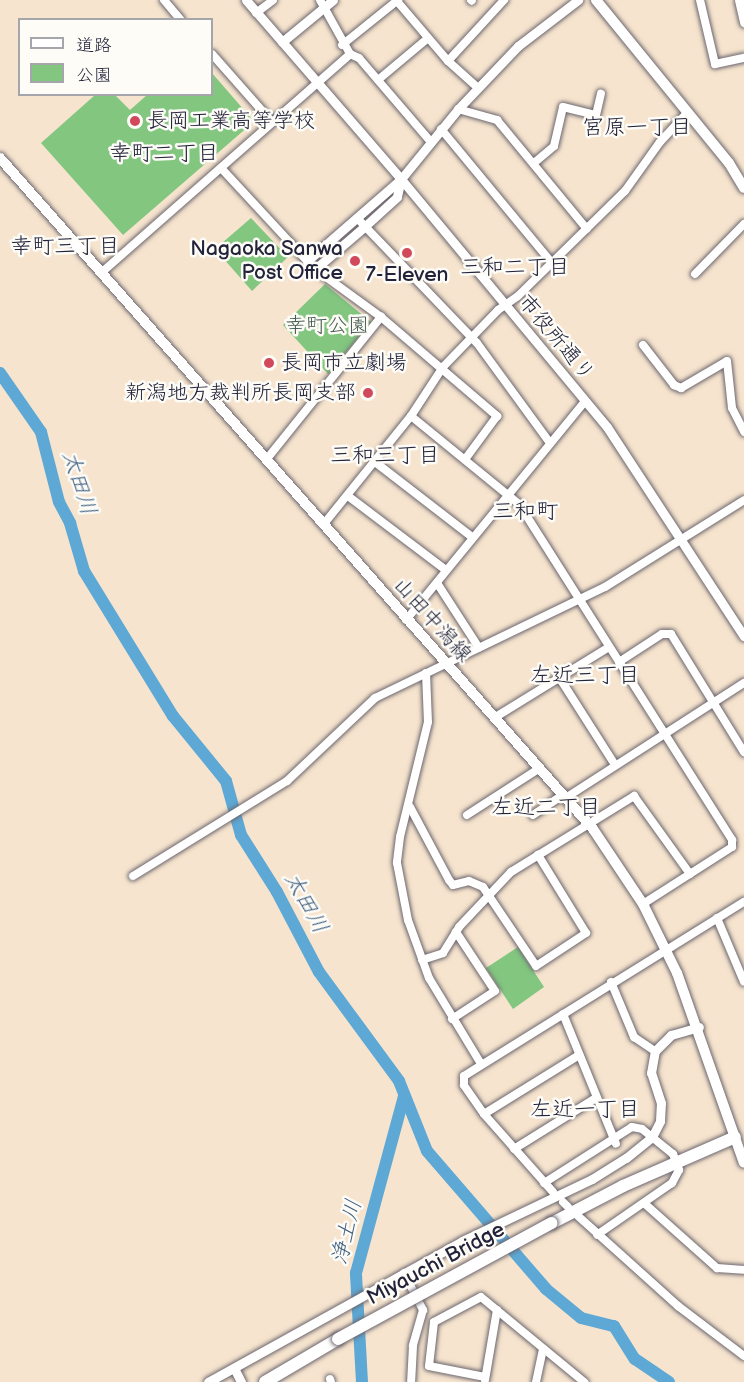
<!DOCTYPE html>
<html>
<head>
<meta charset="utf-8">
<style>
  body { margin:0 }
  #map { position:relative; width:744px; height:1382px; overflow:hidden; background:#f6e4ce; font-family:"Balsamiq Sans","Klee One",sans-serif }
  div>[style] { position:absolute }
  [style*='--x'] { left:calc(var(--x)*1px); top:calc(var(--y)*1px); width:calc(var(--w)*1px); rotate:calc(var(--a)*1deg) }
  .green>* { inset:0; background:#82c680 }
  .river>* { height:12px; margin:-6px; padding:0 6px; transform-origin:6px; border-radius:6px; background:#5da8d5 }
  .roads { filter:drop-shadow(0 0 2px #6c666e) drop-shadow(0 0 2px #6c666e) }
  .minor>* { height:8px; margin:-4px; padding:0 4px; transform-origin:4px; border-radius:4px; background:#fff }
  .tertiary>* { height:9px; margin:-4.5px; padding:0 4.5px; transform-origin:4.5px; border-radius:4.5px; background:#fff }
  .secondary>* { height:10px; margin:-5px; padding:0 5px; transform-origin:5px; border-radius:5px; background:#fff }
  .trunk>* { height:12px; margin:-6px; padding:0 6px; transform-origin:6px; border-radius:6px; background:#fff }
  .bridges { filter:drop-shadow(0 0 2px #6c666e) drop-shadow(0 0 2px #6c666e) }
  .trunk-bridge>* { height:12px; margin:-6px; padding:0 6px; transform-origin:6px; border-radius:6px; background:#fff }
  .dots>* { width:16px; height:16px; translate:-50% -50%; box-sizing:border-box; border:3px solid #fdfcf7; border-radius:50% }
  span { translate:-50% -50%; white-space:nowrap; text-align:center; line-height:1.15; -webkit-text-stroke:5px #fdfcf7; paint-order:stroke }
  .poi-label { font-size:21px; color:#22223b }
  .left { translate:0 -50%; text-align:left }
  .right { translate:-100% -50%; text-align:right }
  .park-label { font-size:21px; color:#445b53 }
  .street-label { font-size:21px; color:#22223b }
  .neighbourhood-label { font-size:22px; color:#22223b }
  .water-label { font-size:22px; color:#3d5e80; font-style:italic }
  .legend { position:absolute; left:18px; top:18px; width:195px; height:78px; box-sizing:border-box; background:#fdfcf7; border:2px solid #a5a5ac; margin:0; padding:8px 10px; list-style:none; font-size:18px; color:#22223b }
  .legend li { display:flex; align-items:center; gap:12px; height:30px }
  .legend b { width:30px; border:2px solid #a5a5ac }
</style>
</head>
<body>
<div id="map">
  <div class="green">
    <i style="clip-path:polygon(212px 73px,251px 118px,250px 125px,123px 235px,41px 143px,95px 95px,115px 95px,130px 110px,147px 95px,212px 94px)"></i>
    <i style="clip-path:polygon(251px 218px,288px 257px,252px 291px,215px 249px)"></i>
    <i style="clip-path:polygon(325px 284px,371px 322px,328px 374px,283px 325px)"></i>
    <i style="clip-path:polygon(518px 947px,544px 987px,513px 1009px,486px 968px)"></i>
  </div>
  <div class="river">
    <i style="--x:0;--y:373;--w:72;--a:55.2"></i>
    <i style="--x:41;--y:432;--w:72;--a:75.6"></i>
    <i style="--x:59;--y:502;--w:24;--a:62"></i>
    <i style="--x:70;--y:523;--w:50;--a:73.7"></i>
    <i style="--x:84;--y:571;--w:170;--a:58.5"></i>
    <i style="--x:173;--y:716;--w:84;--a:50.8"></i>
    <i style="--x:226;--y:781;--w:56;--a:74.5"></i>
    <i style="--x:241;--y:835;--w:67;--a:57.7"></i>
    <i style="--x:277;--y:892;--w:90;--a:62.3"></i>
    <i style="--x:319;--y:972;--w:135;--a:53.7"></i>
    <i style="--x:399;--y:1081;--w:75;--a:68.2"></i>
    <i style="--x:427;--y:1151;--w:182;--a:49.2"></i>
    <i style="--x:546;--y:1289;--w:45;--a:39.6"></i>
    <i style="--x:581;--y:1318;--w:34;--a:14"></i>
    <i style="--x:614;--y:1326;--w:39;--a:58"></i>
    <i style="--x:635;--y:1359;--w:41;--a:34.1"></i>
    <i style="--x:362;--y:1382;--w:109;--a:-93.2"></i>
    <i style="--x:356;--y:1273;--w:183;--a:-74.8"></i>
  </div>
  <div class="roads">
    <div class="minor">
      <i style="--x:164;--y:0;--w:26;--a:50"></i>
      <i style="--x:320;--y:0;--w:62;--a:60.9"></i>
      <i style="--x:350;--y:54;--w:10;--a:24"></i>
      <i style="--x:359;--y:58;--w:111;--a:49.4"></i>
      <i style="--x:396;--y:0;--w:80;--a:49.6"></i>
      <i style="--x:448;--y:61;--w:39;--a:42"></i>
      <i style="--x:471;--y:0;--w:1;--a:45"></i>
      <i style="--x:700;--y:0;--w:66;--a:76.8"></i>
      <i style="--x:715;--y:64;--w:30;--a:-12"></i>
      <i style="--x:256;--y:13;--w:21;--a:-37"></i>
      <i style="--x:342;--y:45;--w:72;--a:-38.8"></i>
      <i style="--x:212;--y:54;--w:91;--a:48.6"></i>
      <i style="--x:448;--y:61;--w:83;--a:-47.4"></i>
      <i style="--x:378;--y:80;--w:65;--a:-40"></i>
      <i style="--x:458;--y:109;--w:41;--a:15.8"></i>
      <i style="--x:497;--y:120;--w:141;--a:50.5"></i>
      <i style="--x:441;--y:129;--w:174;--a:50.4"></i>
      <i style="--x:534;--y:163;--w:26;--a:-40"></i>
      <i style="--x:554;--y:146;--w:40;--a:-77"></i>
      <i style="--x:563;--y:107;--w:34;--a:14"></i>
      <i style="--x:596;--y:115;--w:22;--a:-77"></i>
      <i style="--x:221;--y:168;--w:127;--a:47.2"></i>
      <i style="--x:357;--y:218;--w:173;--a:46.2"></i>
      <i style="--x:477;--y:343;--w:124;--a:53.9"></i>
      <i style="--x:315;--y:269;--w:82;--a:36"></i>
      <i style="--x:381;--y:317;--w:153;--a:40.5"></i>
      <i style="--x:497;--y:416;--w:52;--a:126.4"></i>
      <i style="--x:101;--y:273;--w:332;--a:-41.3"></i>
      <i style="--x:695;--y:274;--w:70;--a:-45.6"></i>
      <i style="--x:643;--y:345;--w:51;--a:52.2"></i>
      <i style="--x:674;--y:385;--w:8;--a:23"></i>
      <i style="--x:681;--y:388;--w:53;--a:-30.4"></i>
      <i style="--x:727;--y:361;--w:47;--a:83.9"></i>
      <i style="--x:732;--y:408;--w:27;--a:63"></i>
      <i style="--x:411;--y:416;--w:139;--a:39.2"></i>
      <i style="--x:519;--y:504;--w:398;--a:57.6"></i>
      <i style="--x:732;--y:840;--w:7;--a:90"></i>
      <i style="--x:732;--y:847;--w:106;--a:147.4"></i>
      <i style="--x:266;--y:460;--w:184;--a:-51.2"></i>
      <i style="--x:375;--y:462;--w:123;--a:37.7"></i>
      <i style="--x:348;--y:496;--w:123;--a:37.1"></i>
      <i style="--x:323;--y:525;--w:140;--a:-51.1"></i>
      <i style="--x:411;--y:416;--w:59;--a:-56.9"></i>
      <i style="--x:443;--y:367;--w:79;--a:-46"></i>
      <i style="--x:498;--y:310;--w:24;--a:-35"></i>
      <i style="--x:518;--y:296;--w:150;--a:-44.5"></i>
      <i style="--x:625;--y:191;--w:60;--a:-54.5"></i>
      <i style="--x:660;--y:142;--w:41;--a:-47"></i>
      <i style="--x:437;--y:583;--w:77;--a:57.1"></i>
      <i style="--x:406;--y:620;--w:283;--a:-50.7"></i>
      <i style="--x:619;--y:662;--w:51;--a:-33.1"></i>
      <i style="--x:662;--y:634;--w:9;--a:0"></i>
      <i style="--x:671;--y:634;--w:139;--a:58.3"></i>
      <i style="--x:426;--y:673;--w:49;--a:87.7"></i>
      <i style="--x:428;--y:722;--w:118;--a:103.7"></i>
      <i style="--x:400;--y:837;--w:26;--a:97"></i>
      <i style="--x:397;--y:863;--w:58;--a:79.1"></i>
      <i style="--x:408;--y:920;--w:62;--a:70.1"></i>
      <i style="--x:429;--y:978;--w:100;--a:58.8"></i>
      <i style="--x:559;--y:677;--w:104;--a:57.5"></i>
      <i style="--x:494;--y:718;--w:135;--a:-31.7"></i>
      <i style="--x:567;--y:797;--w:211;--a:-32.8"></i>
      <i style="--x:410;--y:807;--w:83;--a:61.9"></i>
      <i style="--x:449;--y:880;--w:6;--a:51"></i>
      <i style="--x:453;--y:885;--w:16;--a:-14"></i>
      <i style="--x:469;--y:881;--w:15;--a:23"></i>
      <i style="--x:483;--y:887;--w:95;--a:56.1"></i>
      <i style="--x:536;--y:966;--w:60;--a:-33.4"></i>
      <i style="--x:586;--y:933;--w:92;--a:-121.6"></i>
      <i style="--x:467;--y:815;--w:87;--a:-32.8"></i>
      <i style="--x:533;--y:815;--w:37;--a:-34"></i>
      <i style="--x:133;--y:876;--w:181;--a:-31.7"></i>
      <i style="--x:287;--y:781;--w:121;--a:-43.3"></i>
      <i style="--x:375;--y:698;--w:255;--a:-25.8"></i>
      <i style="--x:605;--y:587;--w:164;--a:-32"></i>
      <i style="--x:717;--y:918;--w:69;--a:67.1"></i>
      <i style="--x:422;--y:960;--w:22;--a:-18"></i>
      <i style="--x:443;--y:953;--w:31;--a:-58"></i>
      <i style="--x:459;--y:927;--w:76;--a:-46.6"></i>
      <i style="--x:511;--y:872;--w:145;--a:-31.7"></i>
      <i style="--x:634;--y:796;--w:96;--a:54.3"></i>
      <i style="--x:611;--y:982;--w:60;--a:67.3"></i>
      <i style="--x:634;--y:1037;--w:25;--a:34"></i>
      <i style="--x:563;--y:1014;--w:140;--a:67.8"></i>
      <i style="--x:452;--y:1019;--w:51;--a:-33.1"></i>
      <i style="--x:495;--y:991;--w:71;--a:-123.5"></i>
      <i style="--x:484;--y:1114;--w:112;--a:-31.8"></i>
      <i style="--x:514;--y:1149;--w:97;--a:-31.9"></i>
      <i style="--x:544;--y:1183;--w:104;--a:-32.5"></i>
      <i style="--x:632;--y:1127;--w:10;--a:11"></i>
      <i style="--x:642;--y:1129;--w:40;--a:39"></i>
      <i style="--x:673;--y:1154;--w:17;--a:69"></i>
      <i style="--x:679;--y:1170;--w:15;--a:118"></i>
      <i style="--x:672;--y:1183;--w:91;--a:145.3"></i>
      <i style="--x:553;--y:1192;--w:104;--a:-131.5"></i>
      <i style="--x:484;--y:1114;--w:35;--a:-125"></i>
      <i style="--x:464;--y:1085;--w:9;--a:-90"></i>
      <i style="--x:464;--y:1076;--w:330;--a:-31.9"></i>
      <i style="--x:563;--y:1202;--w:7;--a:45"></i>
      <i style="--x:644;--y:1203;--w:98;--a:41.7"></i>
      <i style="--x:717;--y:1268;--w:27;--a:4"></i>
      <i style="--x:578;--y:1216;--w:135;--a:42"></i>
      <i style="--x:678;--y:1306;--w:83;--a:37.1"></i>
      <i style="--x:404;--y:1273;--w:42;--a:62.8"></i>
      <i style="--x:423;--y:1310;--w:37;--a:106"></i>
      <i style="--x:413;--y:1346;--w:36;--a:93"></i>
      <i style="--x:485;--y:1377;--w:57;--a:-168.9"></i>
      <i style="--x:429;--y:1366;--w:44;--a:-83.5"></i>
      <i style="--x:434;--y:1322;--w:53;--a:-28"></i>
      <i style="--x:481;--y:1297;--w:134;--a:39.5"></i>
      <i style="--x:330;--y:1379;--w:3;--a:72"></i>
      <i style="--x:485;--y:1380;--w:71;--a:-80.3"></i>
      <i style="--x:536;--y:1382;--w:34;--a:-78"></i>
    </div>
    <div class="tertiary">
      <i style="--x:246;--y:0;--w:237;--a:49.1"></i>
      <i style="--x:401;--y:179;--w:322;--a:50.3"></i>
      <i style="--x:607;--y:427;--w:250;--a:56.8"></i>
      <i style="--x:739;--y:0;--w:23;--a:77"></i>
      <i style="--x:282;--y:42;--w:66;--a:-39.5"></i>
      <i style="--x:401;--y:179;--w:18;--a:103"></i>
      <i style="--x:397;--y:197;--w:45;--a:137.7"></i>
      <i style="--x:364;--y:227;--w:65;--a:139.4"></i>
      <i style="--x:315;--y:269;--w:11;--a:-135"></i>
      <i style="--x:307;--y:261;--w:125;--a:-41.1"></i>
      <i style="--x:401;--y:179;--w:90;--a:-50.8"></i>
      <i style="--x:458;--y:109;--w:87;--a:-46.4"></i>
      <i style="--x:518;--y:46;--w:76;--a:-37.5"></i>
      <i style="--x:234;--y:1368;--w:16;--a:63"></i>
      <i style="--x:208;--y:1382;--w:291;--a:-29"></i>
      <i style="--x:462;--y:1241;--w:144;--a:-25.5"></i>
      <i style="--x:592;--y:1179;--w:40;--a:-32"></i>
      <i style="--x:626;--y:1158;--w:33;--a:-39"></i>
      <i style="--x:652;--y:1137;--w:18;--a:-63"></i>
      <i style="--x:660;--y:1121;--w:18;--a:-87"></i>
      <i style="--x:661;--y:1103;--w:32;--a:-108"></i>
      <i style="--x:651;--y:1073;--w:22;--a:-80"></i>
      <i style="--x:655;--y:1051;--w:23;--a:-45"></i>
      <i style="--x:671;--y:1035;--w:29;--a:-16"></i>
    </div>
    <div class="secondary">
      <i style="--x:596;--y:0;--w:210;--a:50.8"></i>
      <i style="--x:729;--y:163;--w:29;--a:59"></i>
      <i style="--x:0;--y:158;--w:895;--a:48.53"></i>
      <i style="--x:593;--y:829;--w:90;--a:56.3"></i>
      <i style="--x:643;--y:904;--w:77;--a:63.8"></i>
      <i style="--x:677;--y:973;--w:201;--a:70.6"></i>
    </div>
    <div class="trunk">
      <i style="--x:552;--y:1223;--w:80;--a:-27.5"></i>
      <i style="--x:623;--y:1186;--w:122;--a:-23.6"></i>
      <i style="--x:265;--y:1382;--w:85;--a:-30.5"></i>
    </div>
  </div>
  <div class="bridges">
    <div class="trunk-bridge">
      <i style="--x:338;--y:1339;--w:243;--a:-28.5"></i>
    </div>
  </div>
  <div class="dots">
    <i style="left:135px;top:121px;background:#d1495b"></i>
    <i style="left:407px;top:253px;background:#d1495b"></i>
    <i style="left:355px;top:261px;background:#d1495b"></i>
    <i style="left:269px;top:363px;background:#d1495b"></i>
    <i style="left:368px;top:393px;background:#d1495b"></i>
  </div>
  <div class="poi-label">
    <span class="left" style="left:147px;top:121px">長岡工業高等学校</span>
    <span class="right" style="left:343px;top:261px">Nagaoka Sanwa<br>Post Office</span>
    <span style="left:407px;top:275px">7-Eleven</span>
    <span class="left" style="left:281px;top:363px">長岡市立劇場</span>
    <span class="right" style="left:356px;top:393px">新潟地方裁判所長岡支部</span>
  </div>
  <div class="park-label">
    <span style="left:327px;top:326px">幸町公園</span>
  </div>
  <div class="street-label">
    <span style="left:556px;top:338px;rotate:50deg">市役所通り</span>
    <span style="left:432px;top:620px;rotate:48deg">山田中潟線</span>
    <span style="left:436px;top:1264px;rotate:-28deg">Miyauchi Bridge</span>
  </div>
  <div class="neighbourhood-label">
    <span style="left:637px;top:128px">宮原一丁目</span>
    <span style="left:164px;top:154px">幸町二丁目</span>
    <span style="left:65px;top:247px">幸町三丁目</span>
    <span style="left:515px;top:268px">三和二丁目</span>
    <span style="left:385px;top:456px">三和三丁目</span>
    <span style="left:525px;top:512px">三和町</span>
    <span style="left:585px;top:676px">左近三丁目</span>
    <span style="left:546px;top:808px">左近二丁目</span>
    <span style="left:585px;top:1110px">左近一丁目</span>
  </div>
  <div class="water-label">
    <span style="left:79px;top:483px;rotate:72deg">太田川</span>
    <span style="left:306px;top:903px;rotate:61deg">太田川</span>
    <span style="left:347px;top:1232px;rotate:-76deg">浄土川</span>
  </div>
  <ul class="legend">
  <li><b style="height:8px;background:#fff"></b>道路</li>
  <li><b style="height:16px;background:#82c680"></b>公園</li>
  </ul>
</div>
</body>
</html>
